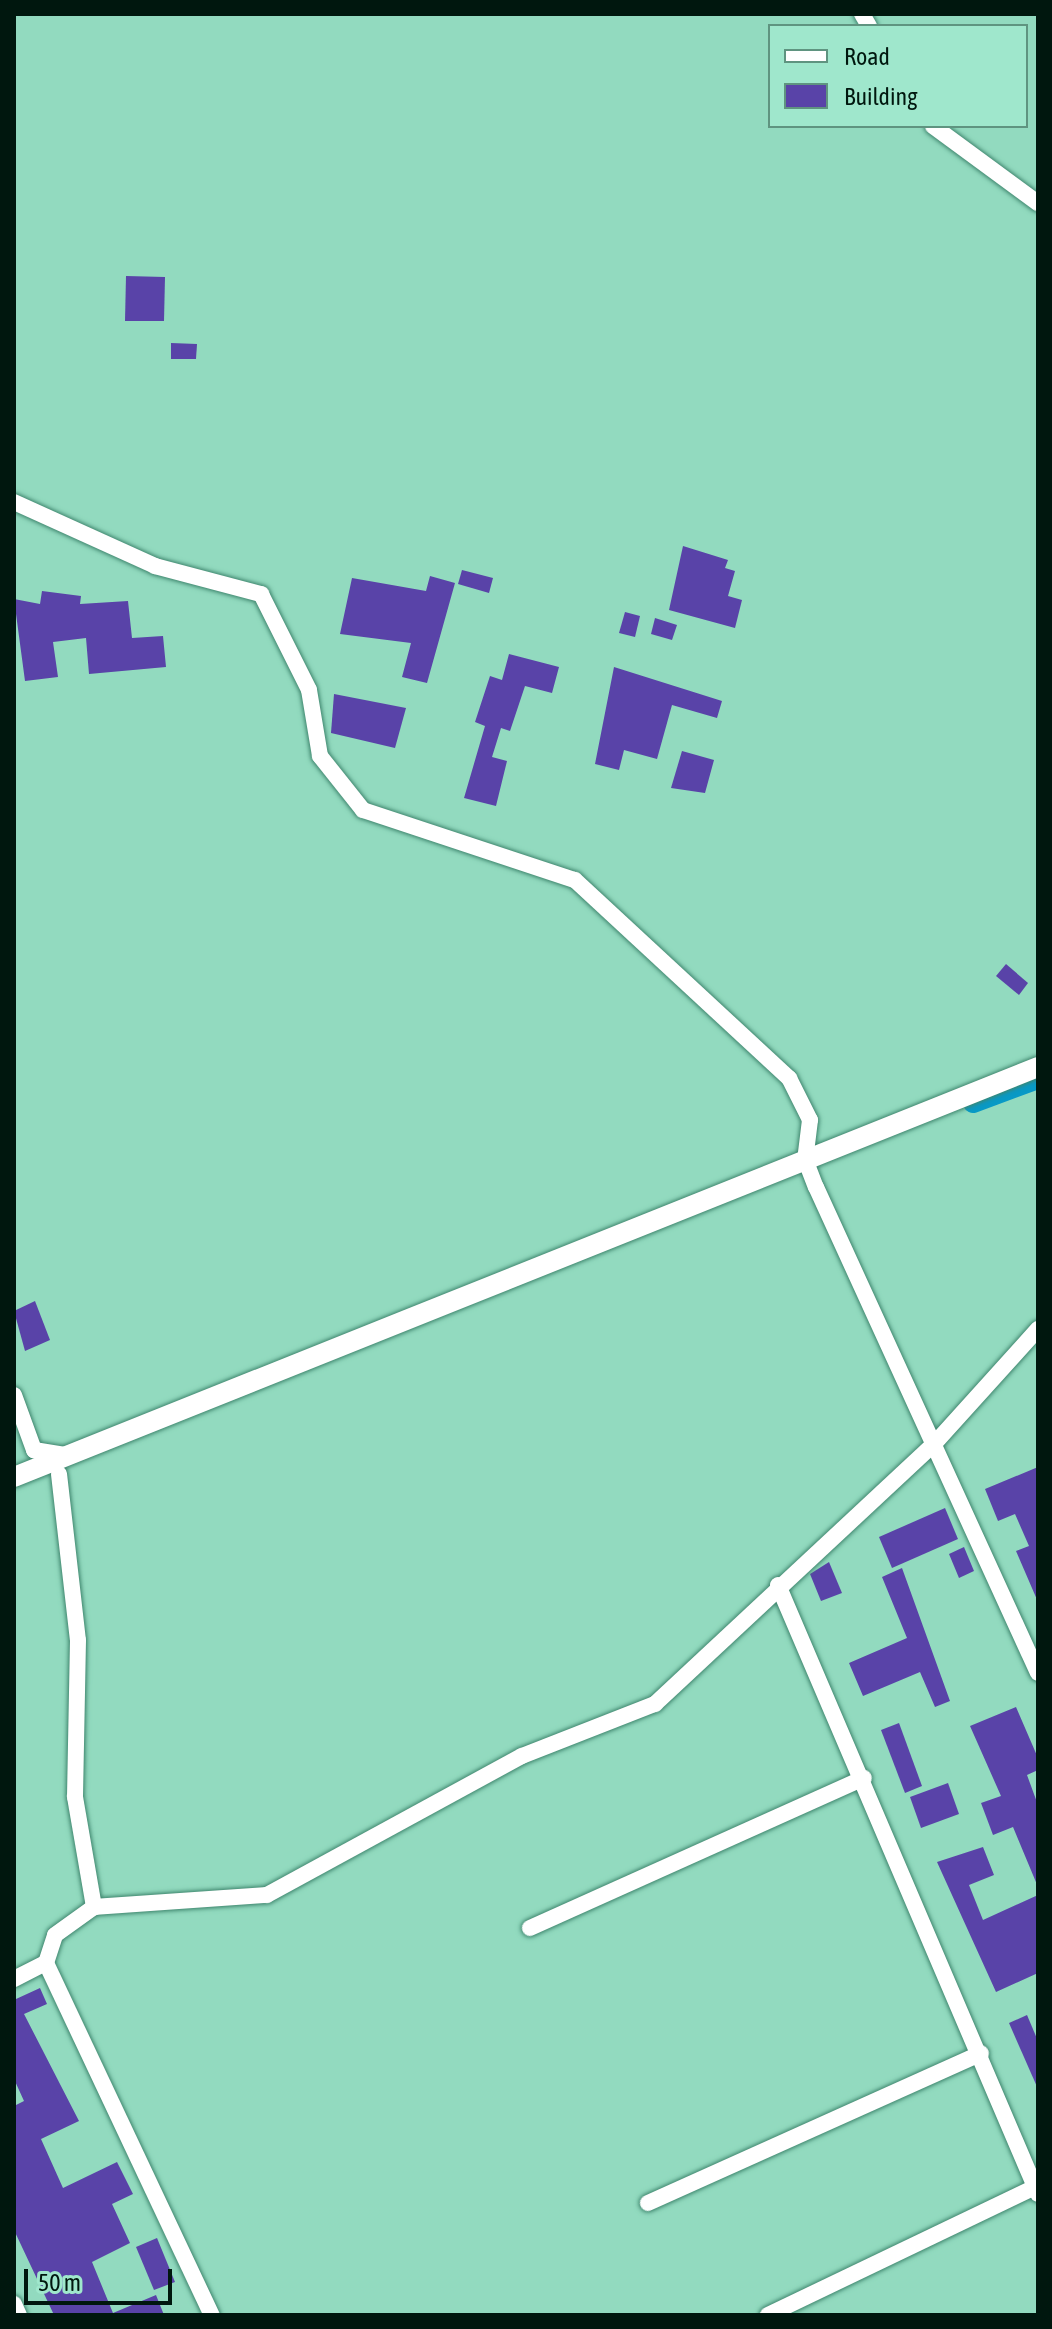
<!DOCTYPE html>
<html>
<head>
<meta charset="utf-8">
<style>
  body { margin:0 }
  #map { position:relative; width:1052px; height:2329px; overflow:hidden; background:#92dabf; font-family:"Asap Condensed",sans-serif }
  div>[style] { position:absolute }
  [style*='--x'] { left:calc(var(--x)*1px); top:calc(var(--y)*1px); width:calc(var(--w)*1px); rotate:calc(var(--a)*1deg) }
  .canal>* { height:20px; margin:-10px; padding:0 10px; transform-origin:10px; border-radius:10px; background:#0999c6 }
  .building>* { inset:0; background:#5943a8 }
  .roads { filter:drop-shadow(0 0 2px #3f866e) drop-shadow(0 0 2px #3f866e) }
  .minor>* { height:16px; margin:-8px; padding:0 8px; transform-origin:8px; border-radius:8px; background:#fff }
  .tertiary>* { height:20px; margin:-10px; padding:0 10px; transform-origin:10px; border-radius:10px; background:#fff }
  span { translate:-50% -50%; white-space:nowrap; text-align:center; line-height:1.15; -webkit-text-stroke:8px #9fe7cc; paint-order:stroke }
  .frame { position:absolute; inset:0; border:16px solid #00170e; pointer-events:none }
  .legend { position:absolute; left:768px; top:24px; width:260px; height:104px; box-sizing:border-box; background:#9fe7cc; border:2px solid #5f9480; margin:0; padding:10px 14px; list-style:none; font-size:24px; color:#00170e }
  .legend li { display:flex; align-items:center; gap:16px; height:40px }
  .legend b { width:40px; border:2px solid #5f9480 }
  .scale { position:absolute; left:24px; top:2269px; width:148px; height:36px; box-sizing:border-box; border:4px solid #00170e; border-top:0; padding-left:10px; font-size:24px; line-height:28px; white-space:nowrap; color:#00170e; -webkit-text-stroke:6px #9fe7cc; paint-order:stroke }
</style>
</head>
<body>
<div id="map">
  <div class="canal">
    <i style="--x:973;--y:1103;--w:69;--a:-20.3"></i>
  </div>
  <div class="building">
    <i style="clip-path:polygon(126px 276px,165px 277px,164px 321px,125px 321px)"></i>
    <i style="clip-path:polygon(171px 343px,197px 344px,196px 359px,171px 359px)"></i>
    <i style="clip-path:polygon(683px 546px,728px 560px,725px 568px,735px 571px,728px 596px,742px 600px,735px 628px,669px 610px)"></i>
    <i style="clip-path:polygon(462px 570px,493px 578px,489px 593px,458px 584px)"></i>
    <i style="clip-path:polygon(430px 576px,455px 583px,427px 683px,402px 677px,411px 643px,340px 634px,352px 578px,426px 591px)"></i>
    <i style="clip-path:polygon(42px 591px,81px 596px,80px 604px,128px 601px,132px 638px,163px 636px,166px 667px,89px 674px,86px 638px,53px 642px,58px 677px,25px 681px,14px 599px,40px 604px)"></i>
    <i style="clip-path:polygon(625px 612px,640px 616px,635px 637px,619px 633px)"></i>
    <i style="clip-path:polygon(655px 618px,677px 625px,672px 640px,651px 634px)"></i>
    <i style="clip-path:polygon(509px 654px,559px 667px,552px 693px,525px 686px,510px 731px,501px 728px,492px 757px,507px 761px,496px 806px,464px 798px,485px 726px,475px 722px,490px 676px,502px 680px)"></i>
    <i style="clip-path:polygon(614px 667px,722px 701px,717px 718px,672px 705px,657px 759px,624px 750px,619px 770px,595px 764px)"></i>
    <i style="clip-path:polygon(334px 694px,406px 708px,395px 748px,331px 733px)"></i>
    <i style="clip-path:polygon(682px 751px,714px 760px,705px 793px,671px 788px)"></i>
    <i style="clip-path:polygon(1006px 964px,1028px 983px,1019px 995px,996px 976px)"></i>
    <i style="clip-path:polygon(35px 1301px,50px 1340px,25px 1351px,14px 1311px)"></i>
    <i style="clip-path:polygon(1038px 1467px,1038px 1602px,1016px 1551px,1029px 1546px,1015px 1514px,998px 1521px,985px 1489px)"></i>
    <i style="clip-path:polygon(945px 1508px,958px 1539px,892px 1568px,879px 1537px)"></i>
    <i style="clip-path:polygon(964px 1547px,974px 1571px,959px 1578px,949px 1554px)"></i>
    <i style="clip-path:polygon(829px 1562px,842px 1593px,821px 1601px,810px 1574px)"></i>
    <i style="clip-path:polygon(902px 1568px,950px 1701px,935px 1707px,920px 1672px,863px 1696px,849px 1663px,907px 1638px,882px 1577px)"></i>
    <i style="clip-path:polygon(1016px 1707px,1038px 1758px,1038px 1770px,1027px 1775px,1038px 1805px,1038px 1887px,1013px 1827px,993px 1835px,981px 1803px,1001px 1796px,970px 1726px)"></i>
    <i style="clip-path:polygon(899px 1723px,922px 1786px,905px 1793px,881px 1730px)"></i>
    <i style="clip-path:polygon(948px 1783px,959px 1814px,921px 1828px,910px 1797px)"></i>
    <i style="clip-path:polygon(983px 1847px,994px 1875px,969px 1885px,983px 1920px,1038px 1895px,1038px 1973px,996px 1992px,937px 1862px)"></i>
    <i style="clip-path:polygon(40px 1988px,47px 2004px,24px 2014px,79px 2121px,41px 2139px,63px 2188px,117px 2162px,133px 2194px,112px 2204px,130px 2243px,92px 2262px,113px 2313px,156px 2295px,164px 2315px,54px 2315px,14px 2230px,14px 2106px,24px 2101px,14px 2079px,14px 1993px,16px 1999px)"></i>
    <i style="clip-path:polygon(1027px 2015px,1038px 2041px,1038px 2089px,1009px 2023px)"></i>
    <i style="clip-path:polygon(157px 2238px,175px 2282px,154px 2290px,136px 2247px)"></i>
  </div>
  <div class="roads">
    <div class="minor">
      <i style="--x:862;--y:14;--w:14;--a:60"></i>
      <i style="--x:933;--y:126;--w:130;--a:36.3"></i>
      <i style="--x:14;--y:502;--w:155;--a:24.4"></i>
      <i style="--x:155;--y:566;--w:110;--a:14.8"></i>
      <i style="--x:261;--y:594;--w:107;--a:63.4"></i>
      <i style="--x:309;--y:690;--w:67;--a:80.5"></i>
      <i style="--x:320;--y:756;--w:69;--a:51.5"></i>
      <i style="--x:363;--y:810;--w:223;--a:18.3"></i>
      <i style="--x:575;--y:880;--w:292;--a:42.8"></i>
      <i style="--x:789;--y:1078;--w:47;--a:63.4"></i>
      <i style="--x:810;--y:1120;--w:39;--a:97"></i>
      <i style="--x:805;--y:1159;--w:30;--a:69"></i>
      <i style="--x:816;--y:1187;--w:534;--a:65.45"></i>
      <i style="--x:14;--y:1395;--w:59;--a:70"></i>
      <i style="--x:34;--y:1450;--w:36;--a:9"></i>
      <i style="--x:59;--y:1474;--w:167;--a:83.5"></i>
      <i style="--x:78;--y:1640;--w:157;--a:91.1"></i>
      <i style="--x:75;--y:1797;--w:112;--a:80.2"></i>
      <i style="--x:778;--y:1585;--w:662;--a:66.88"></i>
      <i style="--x:530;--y:1928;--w:366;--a:-24.2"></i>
      <i style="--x:46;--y:1963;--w:389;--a:64.8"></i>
      <i style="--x:14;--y:1979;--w:36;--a:-27"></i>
      <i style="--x:46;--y:1963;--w:29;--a:-72"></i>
      <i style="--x:55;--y:1935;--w:48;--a:-35.7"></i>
      <i style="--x:94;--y:1907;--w:173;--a:-4"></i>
      <i style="--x:267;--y:1895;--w:290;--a:-28.6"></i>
      <i style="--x:522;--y:1756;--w:143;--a:-21.4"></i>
      <i style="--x:655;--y:1704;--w:383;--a:-43"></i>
      <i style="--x:935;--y:1443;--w:154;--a:-47.9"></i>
      <i style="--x:648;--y:2203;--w:365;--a:-24.2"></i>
      <i style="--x:14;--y:2304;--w:12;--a:66"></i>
      <i style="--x:768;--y:2315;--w:296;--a:-25.6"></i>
    </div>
    <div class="tertiary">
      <i style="--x:14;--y:1477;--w:1103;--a:-21.82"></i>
    </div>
  </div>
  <div class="frame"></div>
  <ul class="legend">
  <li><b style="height:10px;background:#fff"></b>Road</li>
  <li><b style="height:22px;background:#5943a8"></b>Building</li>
  </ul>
  <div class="scale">50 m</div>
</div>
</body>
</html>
